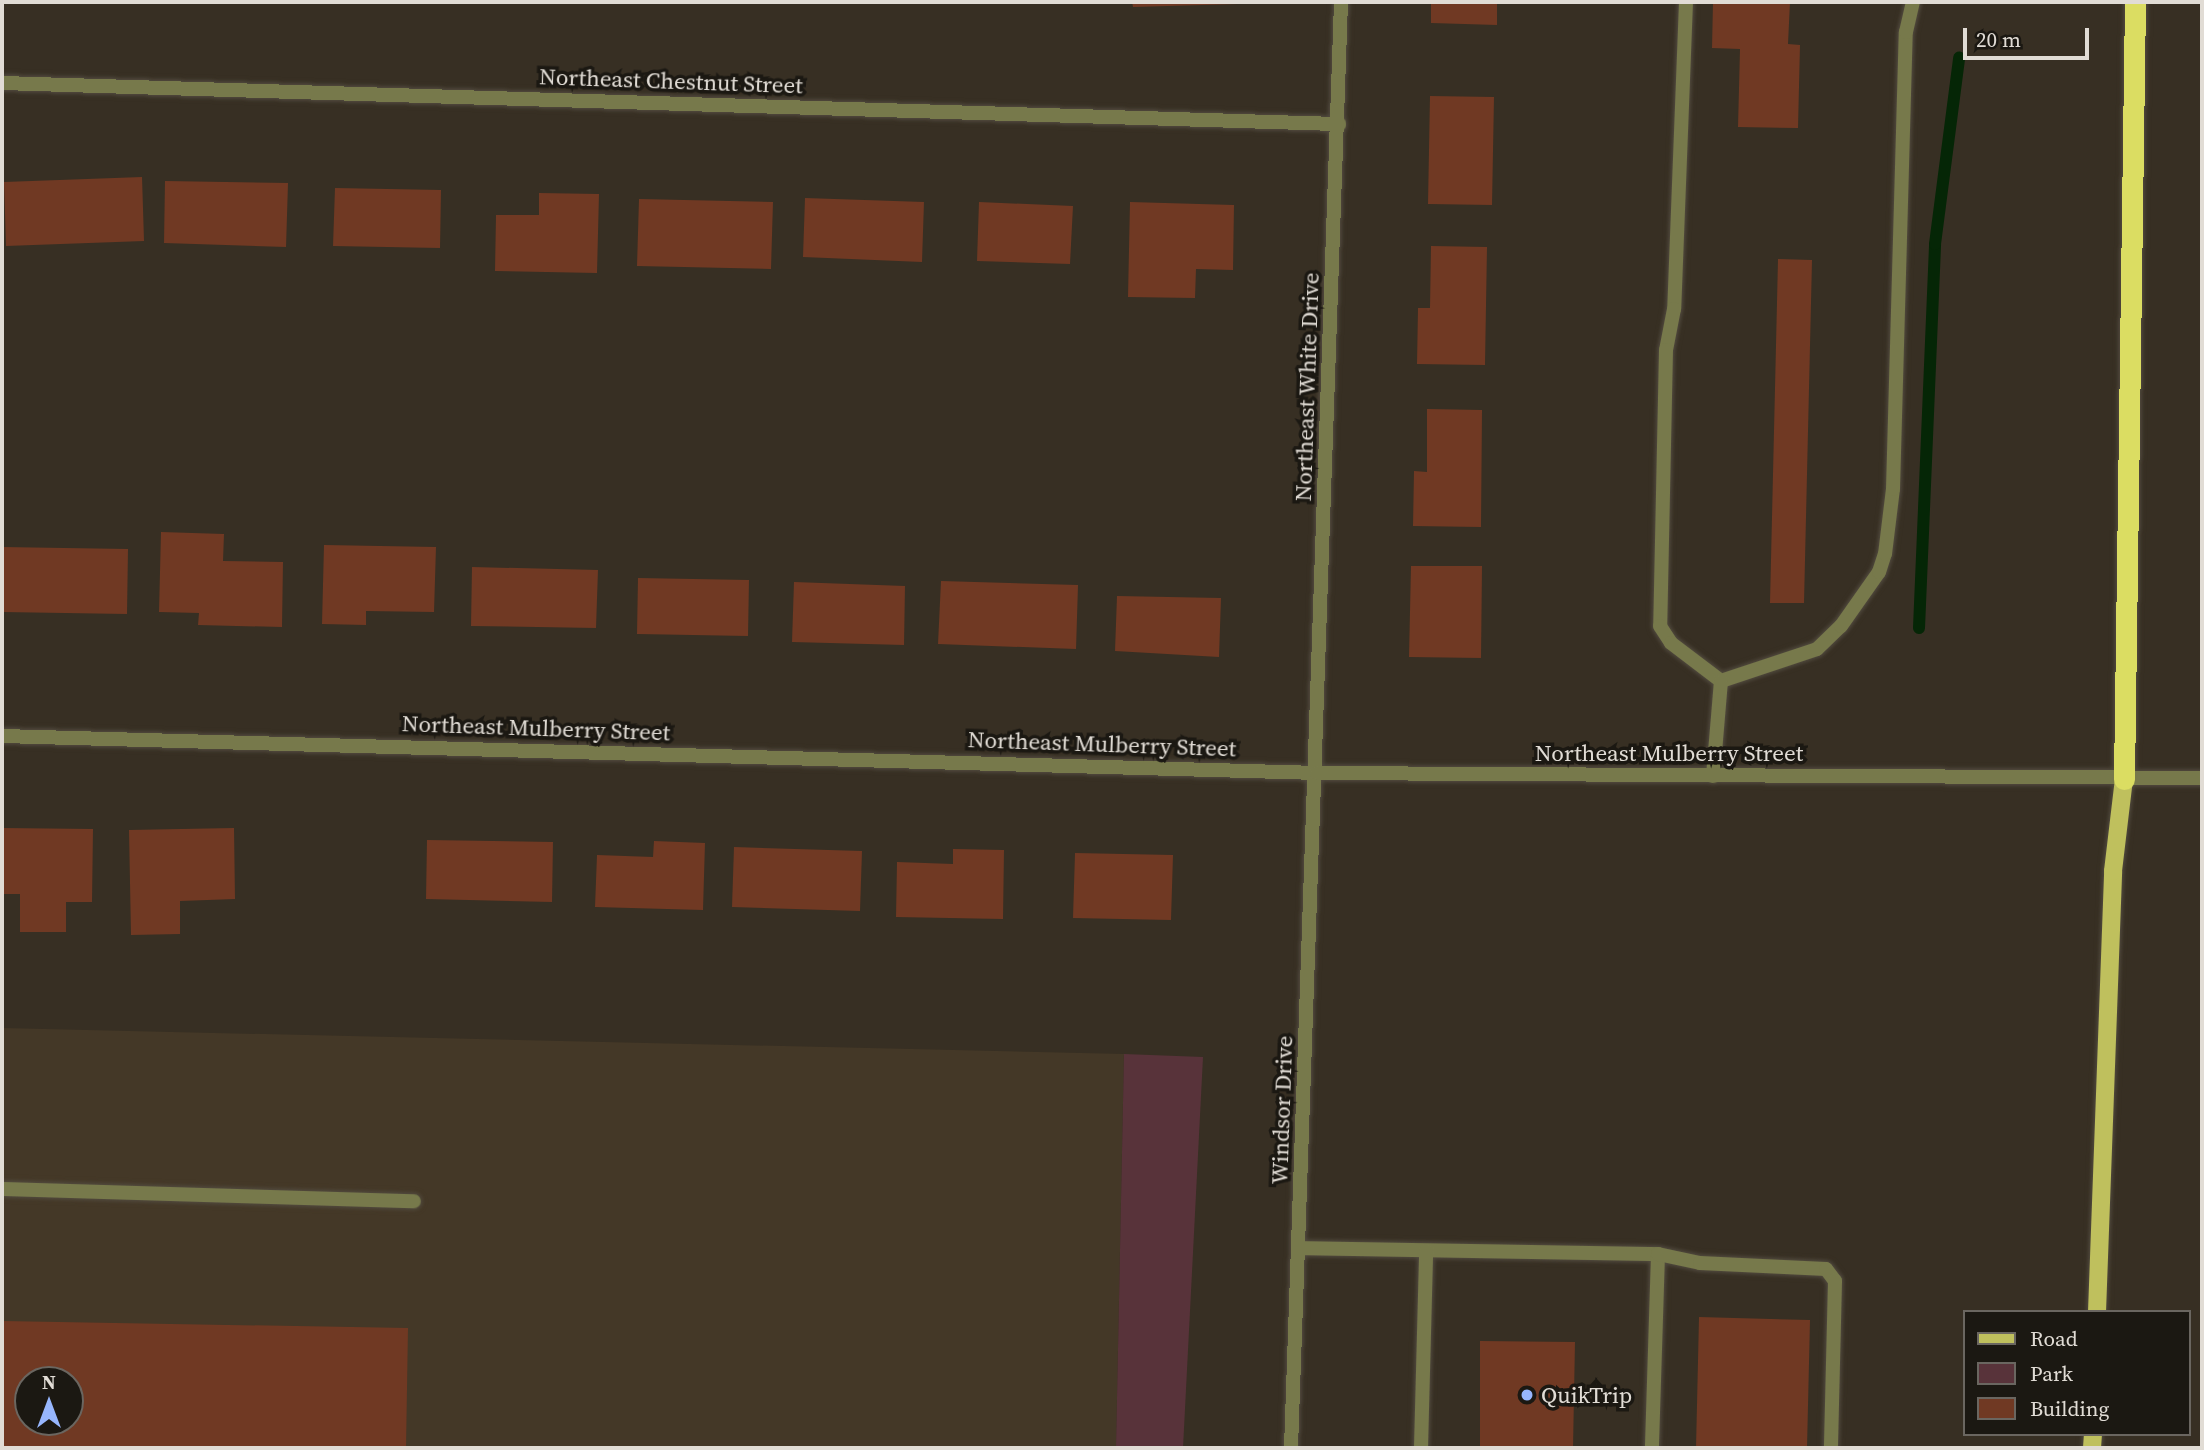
<!DOCTYPE html>
<html>
<head>
<meta charset="utf-8">
<style>
  body { margin:0 }
  #map { position:relative; width:2204px; height:1450px; overflow:hidden; background:#372f23; font-family:"Source Serif 4",serif }
  div>[style] { position:absolute }
  [style*='--x'] { left:calc(var(--x)*1px); top:calc(var(--y)*1px); width:calc(var(--w)*1px); rotate:calc(var(--a)*1deg) }
  .built>* { inset:0; background:#443827 }
  .green>* { inset:0; background:#58333a }
  .stream>* { height:12px; margin:-6px; padding:0 6px; transform-origin:6px; border-radius:6px; background:#052606 }
  .building>* { inset:0; background:#703923 }
  .roads { filter:drop-shadow(0 0 2px #524b3f) drop-shadow(0 0 2px #524b3f) }
  .service>* { height:14px; margin:-7px; padding:0 7px; transform-origin:7px; border-radius:7px; background:#77794b }
  .minor>* { height:14px; margin:-7px; padding:0 7px; transform-origin:7px; border-radius:7px; background:#77794b }
  .tertiary>* { height:14px; margin:-7px; padding:0 7px; transform-origin:7px; border-radius:7px; background:#77794b }
  .primary>* { height:18px; margin:-9px; padding:0 9px; transform-origin:9px; border-radius:9px; background:#bfc05d }
  .motorway>* { height:21px; margin:-10.5px; padding:0 10.5px; transform-origin:10.5px; border-radius:10.5px; background:#dbdd62 }
  .dots>* { width:19px; height:19px; translate:-50% -50%; box-sizing:border-box; border:4px solid #1b1812; border-radius:50% }
  span { translate:-50% -50%; white-space:nowrap; text-align:center; line-height:1.15; -webkit-text-stroke:7px #1b1812; paint-order:stroke }
  .street-label { font-size:23px; color:#e1dcd5 }
  .poi-label { font-size:23px; color:#e1dcd5 }
  .left { translate:0 -50%; text-align:left }
  .frame { position:absolute; inset:0; border:4px solid #e1dcd5; pointer-events:none }
  .legend { position:absolute; left:1963px; top:1310px; width:228px; height:126px; box-sizing:border-box; background:#1b1812; border:2px solid #6a6660; margin:0; padding:9px 12px; list-style:none; font-size:21px; color:#e1dcd5 }
  .legend li { display:flex; align-items:center; gap:14px; height:35px }
  .legend b { width:35px; border:2px solid #6a6660 }
  .north { position:absolute; left:14px; top:1366px; width:70px; height:70px; box-sizing:border-box; background:#1b1812; border:2px solid #6a6660; border-radius:50%; rotate:0deg; font-size:19px; font-weight:700; line-height:28px; text-align:center; color:#e1dcd5 }
  .north::after { content:''; display:block; margin:auto; width:24px; height:32px; background:#97b6fd; clip-path:polygon(50% 0,100% 100%,50% 72%,0 100%) }
  .scale { position:absolute; left:1963px; top:28px; width:126px; height:32px; box-sizing:border-box; border:4px solid #e1dcd5; border-top:0; padding-left:9px; font-size:21px; line-height:24px; white-space:nowrap; color:#e1dcd5; -webkit-text-stroke:5px #1b1812; paint-order:stroke }
</style>
</head>
<body>
<div id="map">
  <div class="built">
    <i style="clip-path:polygon(evenodd,2px 1028px,1124px 1054px,1116px 1448px,2px 1448px,2px 1028px,28px 1380px,70px 1380px,70px 1422px,28px 1422px,28px 1380px)"></i>
  </div>
  <div class="green">
    <i style="clip-path:polygon(1124px 1054px,1203px 1057px,1183px 1448px,1116px 1448px)"></i>
  </div>
  <div class="stream">
    <i style="--x:1919;--y:628;--w:384;--a:-87.6"></i>
    <i style="--x:1935;--y:244;--w:188;--a:-82.6"></i>
  </div>
  <div class="building">
    <i style="clip-path:polygon(1132px 2px,1238px 2px,1238px 4px,1133px 7px)"></i>
    <i style="clip-path:polygon(1431px 2px,1497px 2px,1497px 25px,1431px 23px)"></i>
    <i style="clip-path:polygon(1713px 2px,1790px 2px,1788px 44px,1800px 45px,1798px 128px,1738px 127px,1740px 49px,1712px 48px)"></i>
    <i style="clip-path:polygon(1430px 96px,1494px 97px,1492px 205px,1428px 204px)"></i>
    <i style="clip-path:polygon(142px 177px,144px 241px,6px 246px,4px 182px)"></i>
    <i style="clip-path:polygon(165px 181px,288px 183px,286px 247px,164px 243px)"></i>
    <i style="clip-path:polygon(335px 188px,441px 190px,440px 248px,333px 246px)"></i>
    <i style="clip-path:polygon(539px 193px,599px 194px,597px 273px,495px 271px,496px 215px,539px 215px)"></i>
    <i style="clip-path:polygon(805px 198px,924px 202px,922px 262px,803px 257px)"></i>
    <i style="clip-path:polygon(639px 199px,773px 202px,771px 269px,637px 266px)"></i>
    <i style="clip-path:polygon(979px 202px,1073px 206px,1070px 264px,977px 261px)"></i>
    <i style="clip-path:polygon(1130px 202px,1234px 205px,1233px 270px,1196px 269px,1195px 298px,1128px 297px)"></i>
    <i style="clip-path:polygon(1431px 246px,1487px 247px,1485px 365px,1417px 364px,1418px 308px,1430px 308px)"></i>
    <i style="clip-path:polygon(1778px 259px,1812px 260px,1804px 603px,1770px 603px)"></i>
    <i style="clip-path:polygon(1427px 409px,1482px 410px,1481px 527px,1413px 526px,1414px 471px,1427px 472px)"></i>
    <i style="clip-path:polygon(161px 532px,224px 534px,223px 561px,283px 562px,282px 627px,198px 625px,199px 613px,159px 612px)"></i>
    <i style="clip-path:polygon(324px 545px,436px 547px,434px 612px,366px 611px,366px 625px,322px 624px)"></i>
    <i style="clip-path:polygon(2px 547px,128px 549px,127px 614px,2px 612px)"></i>
    <i style="clip-path:polygon(1411px 566px,1482px 566px,1481px 658px,1409px 657px)"></i>
    <i style="clip-path:polygon(472px 567px,598px 570px,596px 628px,471px 626px)"></i>
    <i style="clip-path:polygon(638px 578px,749px 580px,748px 636px,637px 634px)"></i>
    <i style="clip-path:polygon(941px 581px,1078px 585px,1076px 649px,938px 644px)"></i>
    <i style="clip-path:polygon(794px 582px,905px 586px,904px 645px,792px 642px)"></i>
    <i style="clip-path:polygon(1117px 596px,1221px 598px,1219px 657px,1115px 651px)"></i>
    <i style="clip-path:polygon(2px 828px,93px 829px,92px 902px,66px 902px,66px 932px,20px 932px,20px 894px,2px 894px)"></i>
    <i style="clip-path:polygon(234px 828px,235px 899px,180px 901px,180px 934px,131px 935px,129px 830px)"></i>
    <i style="clip-path:polygon(427px 840px,553px 842px,552px 902px,426px 899px)"></i>
    <i style="clip-path:polygon(654px 841px,705px 843px,703px 910px,595px 907px,597px 855px,653px 857px)"></i>
    <i style="clip-path:polygon(734px 847px,862px 851px,860px 911px,732px 907px)"></i>
    <i style="clip-path:polygon(953px 849px,1004px 850px,1003px 919px,896px 917px,897px 862px,953px 864px)"></i>
    <i style="clip-path:polygon(1075px 853px,1173px 855px,1171px 920px,1073px 918px)"></i>
    <i style="clip-path:polygon(1699px 1317px,1810px 1320px,1807px 1448px,1696px 1448px)"></i>
    <i style="clip-path:polygon(evenodd,2px 1321px,408px 1328px,406px 1448px,2px 1448px,2px 1321px,28px 1380px,70px 1380px,70px 1422px,28px 1422px,28px 1380px)"></i>
    <i style="clip-path:polygon(1480px 1341px,1575px 1342px,1573px 1448px,1480px 1448px)"></i>
  </div>
  <div class="roads">
    <div class="service">
      <i style="--x:1686;--y:2;--w:307;--a:92.2"></i>
      <i style="--x:1674;--y:309;--w:42;--a:101"></i>
      <i style="--x:1666;--y:350;--w:276;--a:91.2"></i>
      <i style="--x:1660;--y:626;--w:20;--a:57"></i>
      <i style="--x:1671;--y:643;--w:63;--a:37.2"></i>
      <i style="--x:1721;--y:681;--w:101;--a:-18.4"></i>
      <i style="--x:1817;--y:649;--w:33;--a:-44"></i>
      <i style="--x:1841;--y:626;--w:66;--a:-54.9"></i>
      <i style="--x:1879;--y:572;--w:19;--a:-72"></i>
      <i style="--x:1885;--y:554;--w:65;--a:-83"></i>
      <i style="--x:1893;--y:489;--w:457;--a:-88.4"></i>
      <i style="--x:1906;--y:32;--w:31;--a:-77"></i>
      <i style="--x:1713;--y:776;--w:95;--a:-85.2"></i>
      <i style="--x:2;--y:1189;--w:412;--a:1.7"></i>
      <i style="--x:1300;--y:1248;--w:358;--a:1"></i>
      <i style="--x:1658;--y:1254;--w:194;--a:91.8"></i>
      <i style="--x:1658;--y:1254;--w:43;--a:12.1"></i>
      <i style="--x:1700;--y:1263;--w:126;--a:2.7"></i>
      <i style="--x:1826;--y:1269;--w:15;--a:53"></i>
      <i style="--x:1835;--y:1281;--w:167;--a:91.4"></i>
      <i style="--x:1421;--y:1448;--w:197;--a:-88.5"></i>
    </div>
    <div class="minor">
      <i style="--x:2;--y:83;--w:1338;--a:1.76"></i>
      <i style="--x:1291;--y:1448;--w:1447;--a:-88.02"></i>
    </div>
    <div class="tertiary">
      <i style="--x:2;--y:736;--w:1316;--a:1.61"></i>
      <i style="--x:1317;--y:773;--w:885;--a:0.32"></i>
    </div>
    <div class="primary">
      <i style="--x:2097;--y:1312;--w:441;--a:-87.9"></i>
      <i style="--x:2113;--y:871;--w:93;--a:-83.2"></i>
      <i style="--x:2092;--y:1448;--w:14;--a:-86"></i>
    </div>
    <div class="motorway">
      <i style="--x:2124;--y:779;--w:777;--a:-89.19"></i>
    </div>
  </div>
  <div class="dots">
    <i style="left:1527px;top:1395px;background:#97b6fd"></i>
  </div>
  <div class="street-label">
    <span style="left:671px;top:81px;rotate:2deg">Northeast Chestnut Street</span>
    <span style="left:1307px;top:387px;rotate:-88deg">Northeast White Drive</span>
    <span style="left:536px;top:728px;rotate:2deg">Northeast Mulberry Street</span>
    <span style="left:1102px;top:744px;rotate:2deg">Northeast Mulberry Street</span>
    <span style="left:1669px;top:753px">Northeast Mulberry Street</span>
    <span style="left:1282px;top:1110px;rotate:-88deg">Windsor Drive</span>
  </div>
  <div class="poi-label">
    <span class="left" style="left:1541px;top:1395px">QuikTrip</span>
  </div>
  <div class="frame"></div>
  <ul class="legend">
  <li><b style="height:9px;background:#bfc05d"></b>Road</li>
  <li><b style="height:19px;background:#58333a"></b>Park</li>
  <li><b style="height:19px;background:#703923"></b>Building</li>
  </ul>
  <div class="north">N</div>
  <div class="scale">20 m</div>
</div>
</body>
</html>
